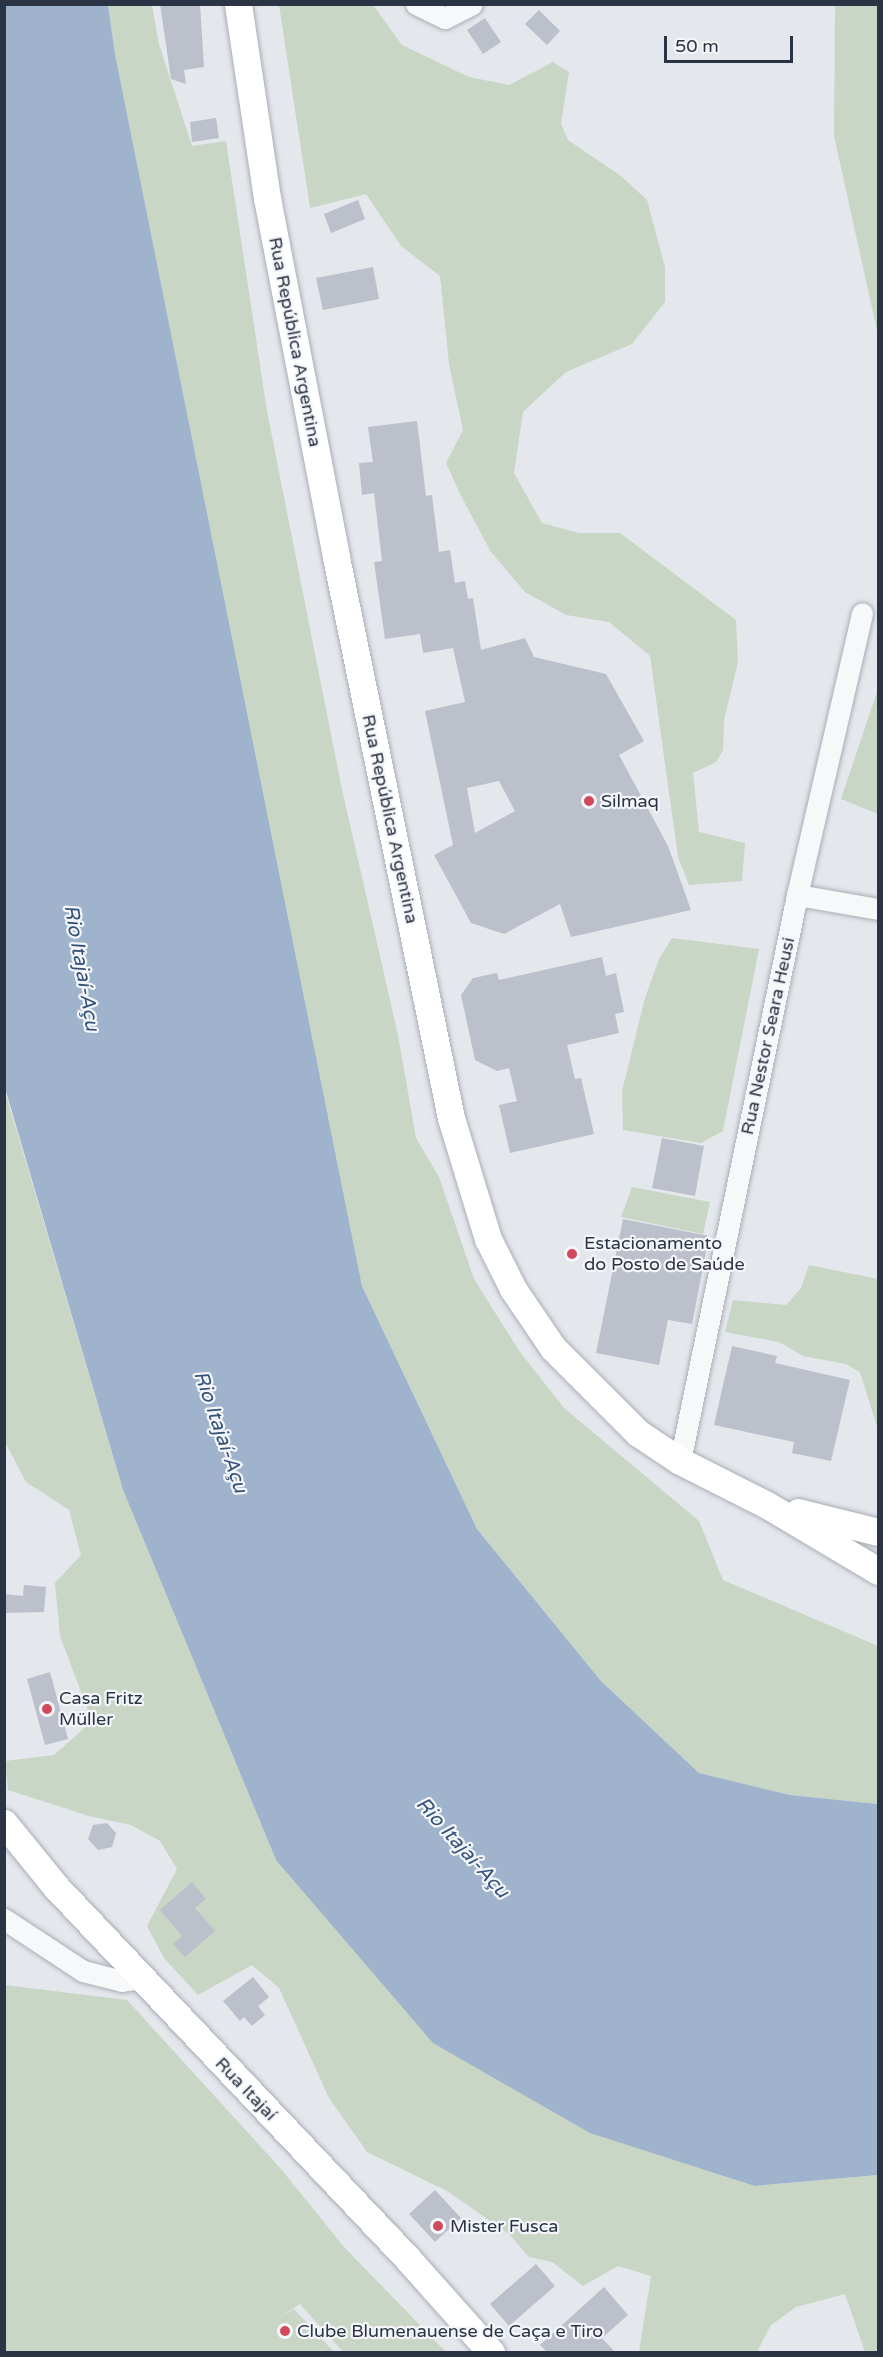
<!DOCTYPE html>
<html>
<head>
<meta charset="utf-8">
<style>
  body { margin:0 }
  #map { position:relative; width:883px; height:2357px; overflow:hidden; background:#e4e7ec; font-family:"Varela Round",sans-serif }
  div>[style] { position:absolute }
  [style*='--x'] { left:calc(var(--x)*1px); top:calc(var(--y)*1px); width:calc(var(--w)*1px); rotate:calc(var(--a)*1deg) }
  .green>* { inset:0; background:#c9d6c5 }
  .water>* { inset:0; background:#9fb4cc }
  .building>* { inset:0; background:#bbc0ca }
  .roads { filter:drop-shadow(0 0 2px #a9aeb7) drop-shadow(0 0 2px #a9aeb7) }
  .minor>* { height:21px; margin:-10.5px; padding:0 10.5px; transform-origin:10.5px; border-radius:10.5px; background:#f7f8fa }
  .major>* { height:27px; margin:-13.5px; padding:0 13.5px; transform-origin:13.5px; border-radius:13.5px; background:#fff }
  .dots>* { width:16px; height:16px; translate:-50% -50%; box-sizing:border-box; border:3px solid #f4f6f9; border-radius:50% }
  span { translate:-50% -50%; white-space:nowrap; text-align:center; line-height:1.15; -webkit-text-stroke:4.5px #f4f6f9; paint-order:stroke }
  .street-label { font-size:18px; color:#2b3445 }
  .poi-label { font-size:18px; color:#2b3445 }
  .left { translate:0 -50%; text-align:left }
  .water-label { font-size:20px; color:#34527a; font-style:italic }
  .frame { position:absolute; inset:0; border:6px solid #2b3445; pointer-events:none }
  .scale { position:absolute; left:664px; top:36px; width:129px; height:27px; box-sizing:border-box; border:3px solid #2b3445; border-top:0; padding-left:8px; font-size:18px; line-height:21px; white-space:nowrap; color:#2b3445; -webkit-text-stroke:4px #f4f6f9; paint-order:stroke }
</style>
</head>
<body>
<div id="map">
  <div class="green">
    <i style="clip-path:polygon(108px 5px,152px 5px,159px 44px,192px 146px,226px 141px,267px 411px,341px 785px,398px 1035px,416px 1138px,439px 1177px,474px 1279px,520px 1352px,564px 1408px,699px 1521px,723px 1580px,878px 1646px,878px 1804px,790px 1795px,699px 1773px,601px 1681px,477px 1529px,362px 1286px,115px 54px)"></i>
    <i style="clip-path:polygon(279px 5px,373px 5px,402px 45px,469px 77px,509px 85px,553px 62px,569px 72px,561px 124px,568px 140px,621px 176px,647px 200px,665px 267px,665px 302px,632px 344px,566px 372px,523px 412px,514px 473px,542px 523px,579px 533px,620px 533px,736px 620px,738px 662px,724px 720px,723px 750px,716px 762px,693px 773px,699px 832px,745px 843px,742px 881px,689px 885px,678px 857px,650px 656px,609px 622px,566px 615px,525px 592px,491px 552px,461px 496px,446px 463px,463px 430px,449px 364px,440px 276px,401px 246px,366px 194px,310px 208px)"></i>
    <i style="clip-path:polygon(835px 5px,878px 5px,878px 335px,834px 136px)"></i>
    <i style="clip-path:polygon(878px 689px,878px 814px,841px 799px)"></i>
    <i style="clip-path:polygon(672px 938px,759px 949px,723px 1131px,701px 1143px,623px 1130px,622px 1091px,645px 998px,659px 959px)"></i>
    <i style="clip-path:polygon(4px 1088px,123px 1490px,276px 1860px,755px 2186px,878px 2175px,878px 2352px,865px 2352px,845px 2294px,796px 2307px,771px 2325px,757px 2352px,639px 2352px,651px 2276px,618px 2266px,583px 2286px,552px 2262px,529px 2257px,509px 2234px,447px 2191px,367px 2152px,329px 2098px,279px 1988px,252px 1965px,198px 1995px,164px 1958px,147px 1926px,177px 1869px,160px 1841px,131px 1825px,89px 1816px,8px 1790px,5px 1761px,54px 1755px,92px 1721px,60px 1636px,55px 1583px,81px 1555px,69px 1510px,26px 1482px,5px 1442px)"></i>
    <i style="clip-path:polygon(632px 1187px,710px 1202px,703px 1234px,621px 1217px)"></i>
    <i style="clip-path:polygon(809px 1265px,878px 1279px,878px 1430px,860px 1372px,846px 1364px,803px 1356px,779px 1342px,725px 1332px,733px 1300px,786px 1305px,801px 1288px)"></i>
    <i style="clip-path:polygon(5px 1985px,127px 2000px,281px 2169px,344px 2247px,446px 2352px,343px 2352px,300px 2304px,281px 2316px,294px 2309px,334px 2352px,5px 2352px)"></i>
  </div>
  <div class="water">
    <i style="clip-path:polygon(5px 4px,108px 5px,115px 54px,362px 1286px,477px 1529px,601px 1681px,699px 1773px,790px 1795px,878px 1804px,878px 2175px,755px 2186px,590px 2133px,433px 2043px,276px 1860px,123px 1490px,5px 1088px)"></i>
  </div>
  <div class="building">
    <i style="clip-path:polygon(160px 4px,200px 4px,204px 67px,184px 70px,186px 84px,171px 79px)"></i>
    <i style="clip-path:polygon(539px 10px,560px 31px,547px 45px,525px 24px)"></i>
    <i style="clip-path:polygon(485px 18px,501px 42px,483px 54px,467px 30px)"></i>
    <i style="clip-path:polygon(216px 118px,219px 138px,192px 142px,190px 122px)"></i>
    <i style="clip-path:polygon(358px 200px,365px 219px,331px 233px,324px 214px)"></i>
    <i style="clip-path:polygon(373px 267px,379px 299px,323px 310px,316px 278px)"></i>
    <i style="clip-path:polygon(evenodd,417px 421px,426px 496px,432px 495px,439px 552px,450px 550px,455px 583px,465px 581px,468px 599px,473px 598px,481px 650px,525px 638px,534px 657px,606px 674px,644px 741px,619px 755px,668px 846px,691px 910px,571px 937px,560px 904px,504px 934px,471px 923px,434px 855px,453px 845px,425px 711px,465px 702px,453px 648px,423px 653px,420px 634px,385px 639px,374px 562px,382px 561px,374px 493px,362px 495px,359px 463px,373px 462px,368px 427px,417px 421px,499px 781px,515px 811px,475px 833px,467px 788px,499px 781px)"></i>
    <i style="clip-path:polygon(602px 957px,606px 976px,616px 973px,624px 1012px,615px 1014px,619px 1033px,567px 1045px,575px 1079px,581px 1078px,594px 1134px,510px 1153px,499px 1105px,517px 1101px,509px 1068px,497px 1071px,475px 1060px,461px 995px,473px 978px,497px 973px,499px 980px)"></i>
    <i style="clip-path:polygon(662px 1138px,704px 1146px,695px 1196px,652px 1188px)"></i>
    <i style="clip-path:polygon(623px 1219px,709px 1236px,692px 1324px,668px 1320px,659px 1365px,596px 1353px)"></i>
    <i style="clip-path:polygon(732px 1346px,777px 1356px,775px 1363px,850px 1380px,831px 1461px,792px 1453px,794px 1442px,714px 1425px)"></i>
    <i style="clip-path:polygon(24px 1585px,46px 1587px,44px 1612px,4px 1613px,4px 1594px,23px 1596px)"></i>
    <i style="clip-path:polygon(50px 1672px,68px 1739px,45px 1745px,27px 1679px)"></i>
    <i style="clip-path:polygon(107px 1823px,116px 1833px,112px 1847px,98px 1850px,88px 1839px,93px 1825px)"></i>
    <i style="clip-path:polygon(192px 1882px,206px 1899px,195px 1908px,215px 1931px,185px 1957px,173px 1944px,182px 1936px,160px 1910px)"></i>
    <i style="clip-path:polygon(253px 1977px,269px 1997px,258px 2006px,265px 2015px,252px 2026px,244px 2017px,240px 2021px,223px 2001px)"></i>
    <i style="clip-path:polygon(435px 2190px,461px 2218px,435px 2242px,409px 2214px)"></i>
    <i style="clip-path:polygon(536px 2264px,555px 2286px,509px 2326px,490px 2304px)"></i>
    <i style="clip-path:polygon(604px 2287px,628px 2315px,602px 2338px,615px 2352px,547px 2352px,540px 2345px)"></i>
  </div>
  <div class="roads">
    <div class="minor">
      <i style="--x:416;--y:4;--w:32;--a:26"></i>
      <i style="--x:445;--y:18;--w:30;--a:-27"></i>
      <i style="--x:797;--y:895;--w:82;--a:9.8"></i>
      <i style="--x:680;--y:1461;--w:578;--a:-78.32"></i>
      <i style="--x:797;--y:895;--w:289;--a:-77"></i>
      <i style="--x:4;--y:1919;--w:95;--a:33.4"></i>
      <i style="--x:83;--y:1971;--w:40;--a:14.4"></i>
      <i style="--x:122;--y:1981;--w:18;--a:-9"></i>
    </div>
    <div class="major">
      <i style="--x:238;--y:4;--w:196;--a:81.5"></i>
      <i style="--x:267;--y:198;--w:366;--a:79.1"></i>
      <i style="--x:336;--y:557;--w:573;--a:78.42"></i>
      <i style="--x:451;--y:1118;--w:127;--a:73"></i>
      <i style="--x:488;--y:1239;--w:56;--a:63.4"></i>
      <i style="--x:513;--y:1289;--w:71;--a:55.9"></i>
      <i style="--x:553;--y:1348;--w:120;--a:45"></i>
      <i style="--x:638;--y:1433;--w:50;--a:33.7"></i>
      <i style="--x:680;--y:1461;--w:97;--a:26.8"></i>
      <i style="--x:767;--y:1505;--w:129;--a:30.7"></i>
      <i style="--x:798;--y:1512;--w:82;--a:14"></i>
      <i style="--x:4;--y:1823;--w:82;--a:50.9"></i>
      <i style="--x:56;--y:1887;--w:512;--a:46.58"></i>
      <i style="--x:408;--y:2259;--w:125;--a:48.3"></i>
    </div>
  </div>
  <div class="dots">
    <i style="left:589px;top:801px;background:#d1495b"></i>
    <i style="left:572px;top:1254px;background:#d1495b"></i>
    <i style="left:47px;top:1709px;background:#d1495b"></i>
    <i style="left:438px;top:2226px;background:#d1495b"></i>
    <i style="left:285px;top:2331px;background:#d1495b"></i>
  </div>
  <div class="street-label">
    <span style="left:295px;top:342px;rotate:79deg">Rua República Argentina</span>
    <span style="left:390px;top:819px;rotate:78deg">Rua República Argentina</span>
    <span style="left:768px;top:1036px;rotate:-78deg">Rua Nestor Seara Heusi</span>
    <span style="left:246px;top:2089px;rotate:46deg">Rua Itajaí</span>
  </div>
  <div class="poi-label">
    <span class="left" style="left:601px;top:801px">Silmaq</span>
    <span class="left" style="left:584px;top:1254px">Estacionamento<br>do Posto de Saúde</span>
    <span class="left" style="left:59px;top:1709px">Casa Fritz<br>Müller</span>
    <span class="left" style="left:450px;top:2226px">Mister Fusca</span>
    <span class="left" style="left:297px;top:2331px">Clube Blumenauense de Caça e Tiro</span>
  </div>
  <div class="water-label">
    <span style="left:81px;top:968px;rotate:80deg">Rio Itajaí-Açu</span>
    <span style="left:220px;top:1432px;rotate:71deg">Rio Itajaí-Açu</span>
    <span style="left:462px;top:1848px;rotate:48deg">Rio Itajaí-Açu</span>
  </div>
  <div class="frame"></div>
  <div class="scale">50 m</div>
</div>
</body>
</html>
